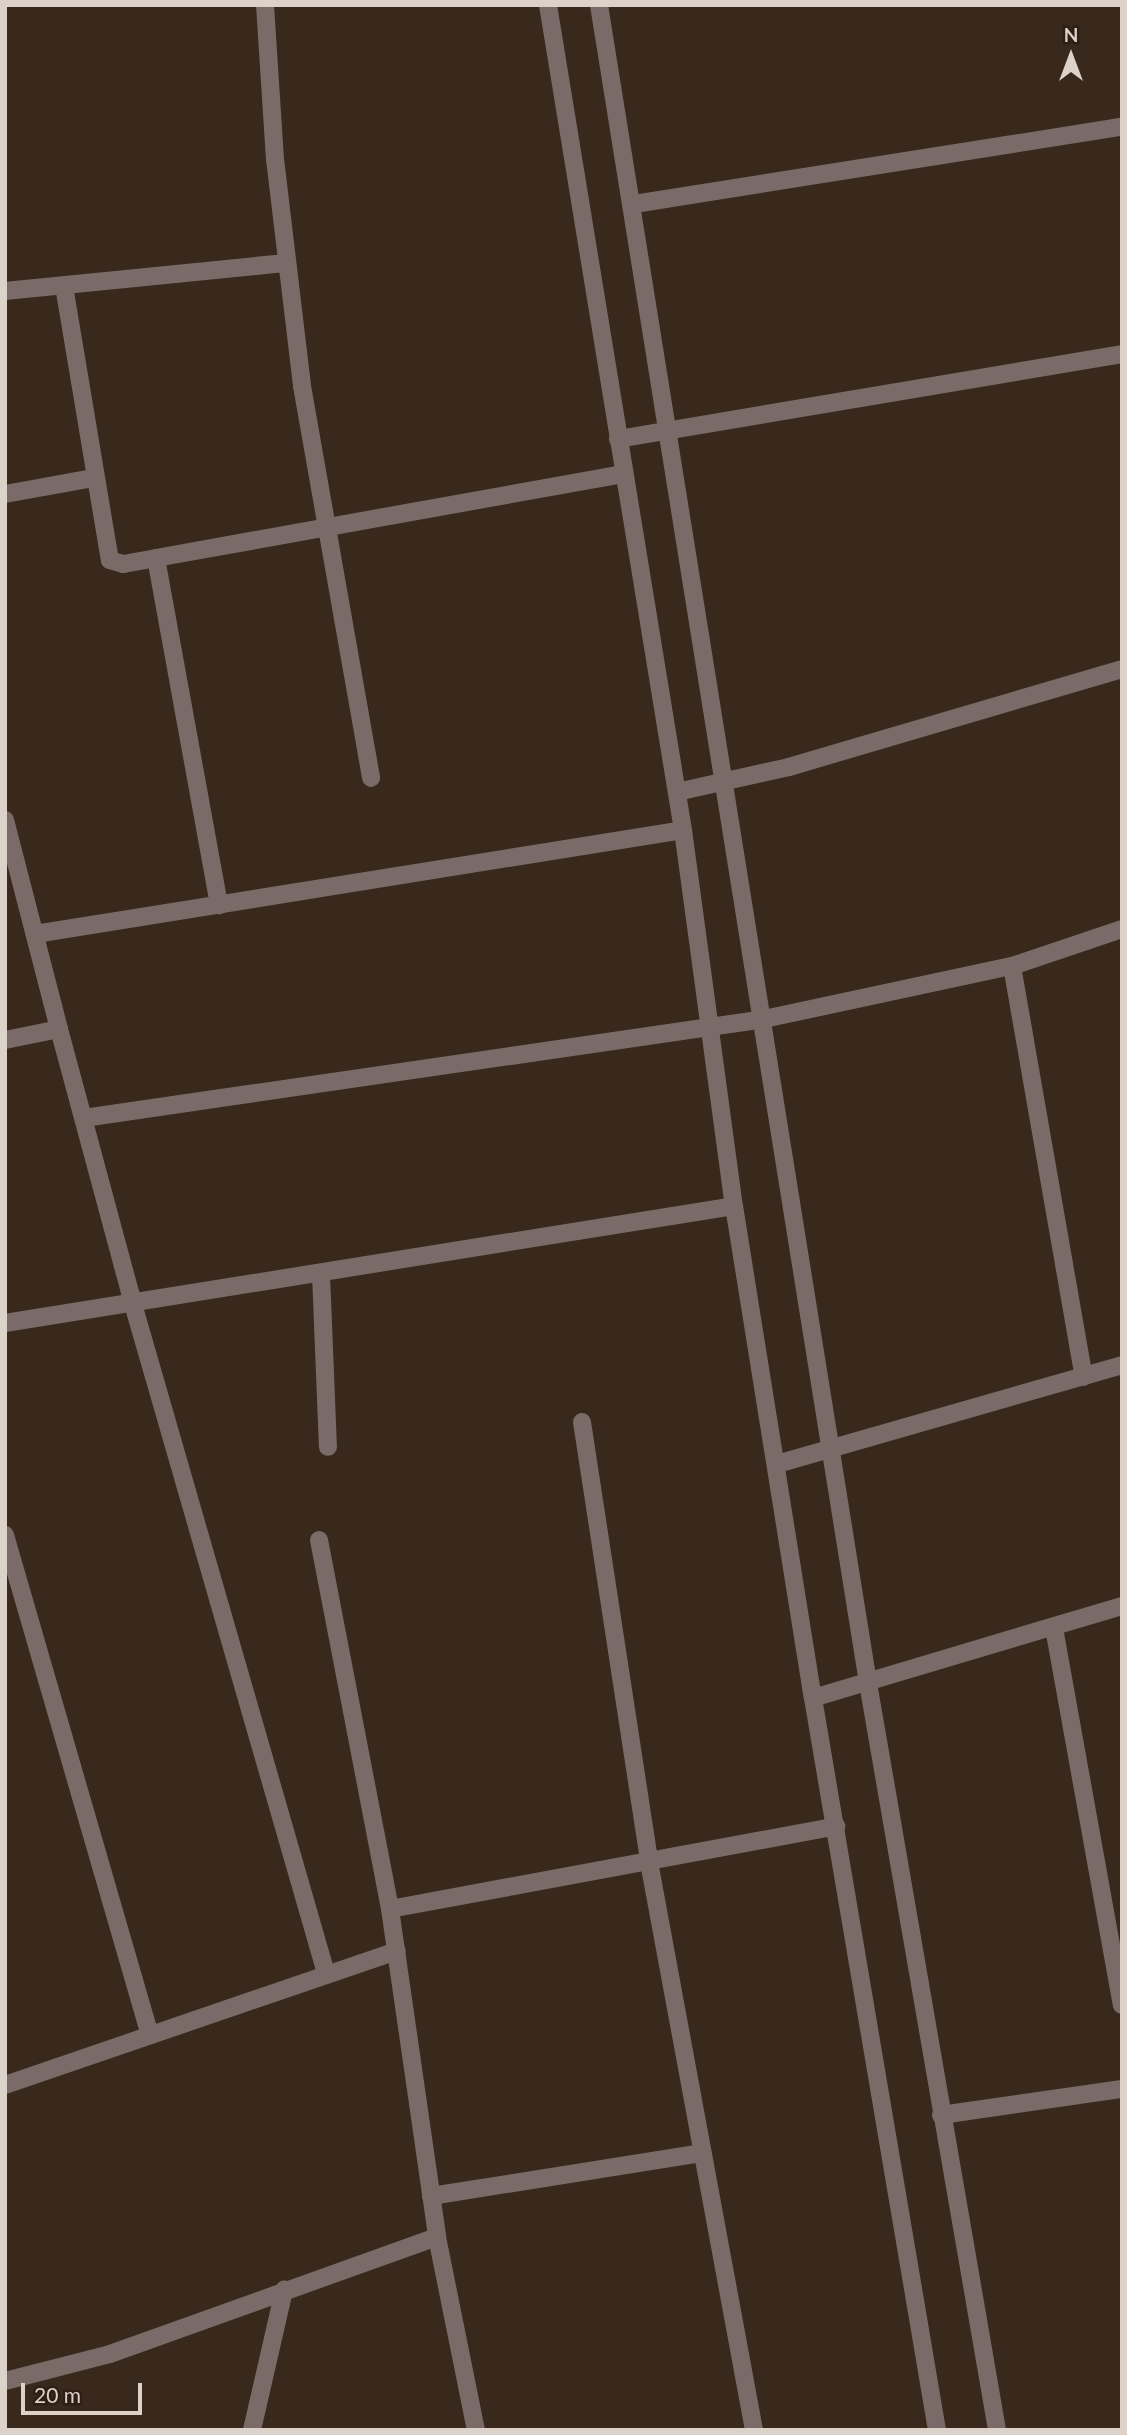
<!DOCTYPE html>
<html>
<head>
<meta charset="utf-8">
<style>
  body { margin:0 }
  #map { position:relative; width:1127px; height:2435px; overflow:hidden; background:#39281c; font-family:Lato,sans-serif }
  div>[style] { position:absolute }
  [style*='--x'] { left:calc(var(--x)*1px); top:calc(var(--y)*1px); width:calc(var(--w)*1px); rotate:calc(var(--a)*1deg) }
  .minor>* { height:18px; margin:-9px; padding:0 9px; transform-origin:9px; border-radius:9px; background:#7b6b68 }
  span { translate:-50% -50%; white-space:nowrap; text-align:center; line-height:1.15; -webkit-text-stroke:5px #2e1e13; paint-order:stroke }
  .frame { position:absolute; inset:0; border:7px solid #ddd2ca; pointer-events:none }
  .north { position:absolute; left:1036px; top:21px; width:70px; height:70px; -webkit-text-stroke:5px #2e1e13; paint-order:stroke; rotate:0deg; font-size:19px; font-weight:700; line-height:28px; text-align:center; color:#ddd2ca }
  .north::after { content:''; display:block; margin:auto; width:24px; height:32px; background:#ddd2ca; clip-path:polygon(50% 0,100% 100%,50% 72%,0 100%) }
  .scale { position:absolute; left:21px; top:2383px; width:121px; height:32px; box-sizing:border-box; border:4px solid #ddd2ca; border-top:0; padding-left:9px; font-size:21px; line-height:24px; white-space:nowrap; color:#ddd2ca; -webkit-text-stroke:5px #2e1e13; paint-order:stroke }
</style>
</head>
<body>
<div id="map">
  <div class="minor">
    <i style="--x:265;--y:5;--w:154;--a:86.3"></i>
    <i style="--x:275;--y:159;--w:229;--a:83.2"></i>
    <i style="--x:302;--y:386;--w:398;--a:80"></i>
    <i style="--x:548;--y:5;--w:836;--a:80.71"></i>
    <i style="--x:683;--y:830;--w:379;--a:82.3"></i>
    <i style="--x:734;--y:1206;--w:498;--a:80.9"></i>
    <i style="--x:813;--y:1698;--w:742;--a:80.39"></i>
    <i style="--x:599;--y:5;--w:1699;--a:80.89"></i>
    <i style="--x:868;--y:1683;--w:758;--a:80.2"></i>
    <i style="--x:634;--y:204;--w:494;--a:-9"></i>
    <i style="--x:64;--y:286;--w:278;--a:80.5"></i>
    <i style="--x:110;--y:560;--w:14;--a:17"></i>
    <i style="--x:123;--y:564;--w:34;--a:-10"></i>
    <i style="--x:156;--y:558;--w:474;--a:-10.2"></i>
    <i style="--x:5;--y:291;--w:283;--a:-5.7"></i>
    <i style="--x:618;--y:439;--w:511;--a:-9.57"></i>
    <i style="--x:5;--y:494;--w:89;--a:-10.3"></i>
    <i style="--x:156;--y:558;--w:353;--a:79.7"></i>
    <i style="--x:677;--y:792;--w:115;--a:-12.6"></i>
    <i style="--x:789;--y:767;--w:347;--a:-16.4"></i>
    <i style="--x:5;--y:820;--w:216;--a:75.5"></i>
    <i style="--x:59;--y:1029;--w:55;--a:168.5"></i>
    <i style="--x:35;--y:934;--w:656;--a:-9.12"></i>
    <i style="--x:1012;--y:966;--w:417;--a:80.1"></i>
    <i style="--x:59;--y:1029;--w:285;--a:74.9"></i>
    <i style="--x:133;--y:1304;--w:696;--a:73.91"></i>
    <i style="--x:84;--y:1118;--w:687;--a:-8.28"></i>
    <i style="--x:764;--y:1019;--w:254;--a:-12.1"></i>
    <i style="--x:1012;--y:966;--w:116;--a:-18.6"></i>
    <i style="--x:321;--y:1274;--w:173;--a:87.7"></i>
    <i style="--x:5;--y:1323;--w:738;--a:-9.12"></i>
    <i style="--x:582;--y:1422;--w:445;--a:81.3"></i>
    <i style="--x:649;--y:1862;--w:578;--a:79.53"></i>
    <i style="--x:777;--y:1464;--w:359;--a:-16"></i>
    <i style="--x:5;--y:1535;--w:517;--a:73.84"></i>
    <i style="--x:319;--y:1540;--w:376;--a:79.1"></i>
    <i style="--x:390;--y:1909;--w:331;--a:81.8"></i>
    <i style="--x:437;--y:2237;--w:197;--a:78.6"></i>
    <i style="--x:1054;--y:1628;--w:383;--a:79.8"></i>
    <i style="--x:813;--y:1698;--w:322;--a:-16.6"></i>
    <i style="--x:390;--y:1909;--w:454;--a:-10.5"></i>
    <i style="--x:5;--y:2085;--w:414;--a:-18.9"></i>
    <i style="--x:941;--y:2115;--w:183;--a:-8.2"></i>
    <i style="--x:431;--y:2196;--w:275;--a:-9"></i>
    <i style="--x:5;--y:2381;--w:108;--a:-14.4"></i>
    <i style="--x:110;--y:2354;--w:347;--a:-19.7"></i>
    <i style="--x:252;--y:2430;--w:144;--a:-77.1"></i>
  </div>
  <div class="frame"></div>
  <div class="north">N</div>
  <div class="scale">20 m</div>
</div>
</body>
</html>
